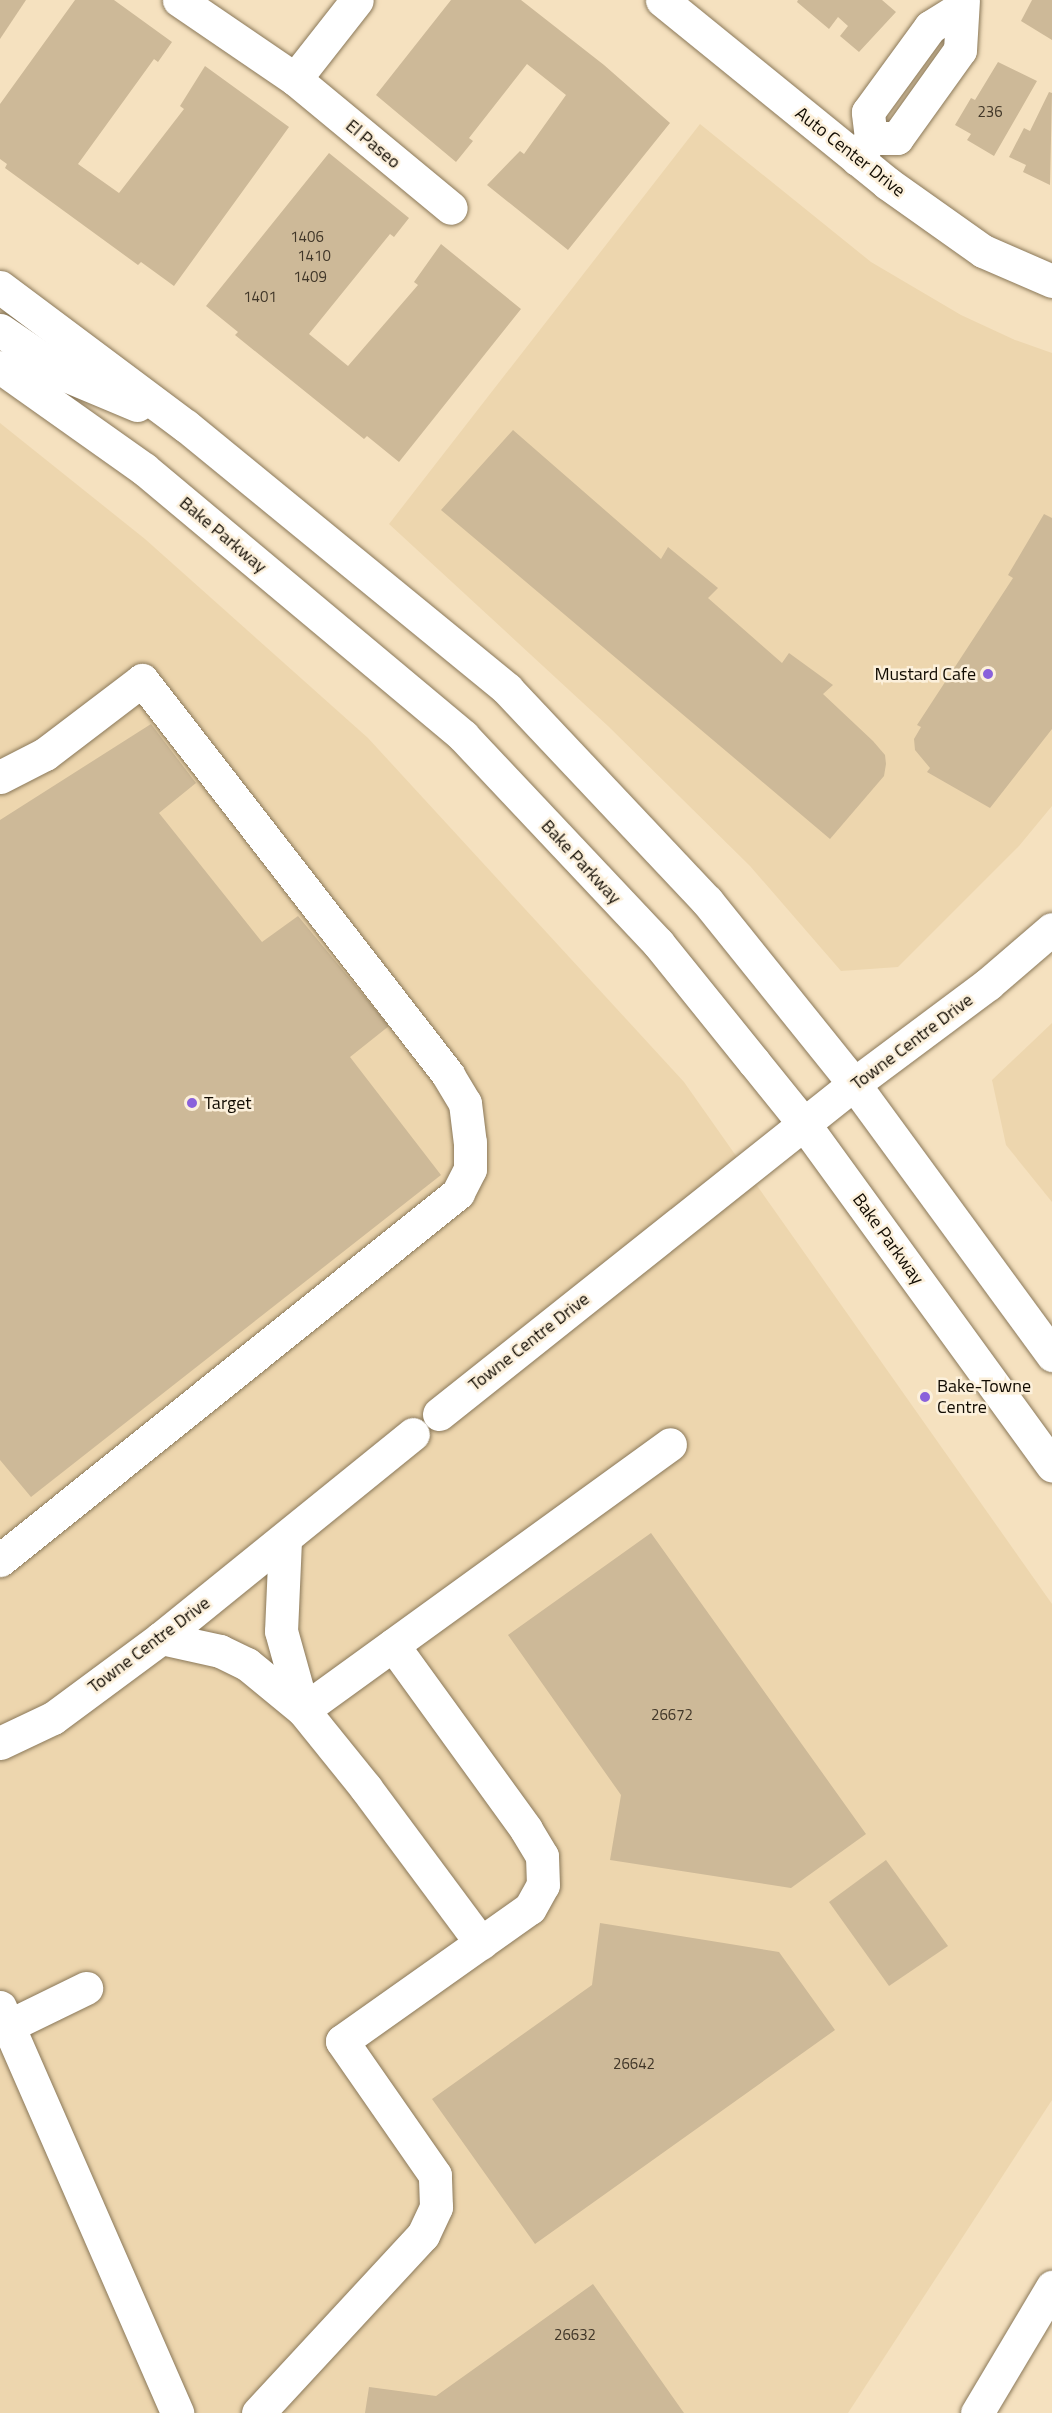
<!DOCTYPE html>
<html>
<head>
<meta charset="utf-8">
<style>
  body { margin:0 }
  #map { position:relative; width:1052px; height:2413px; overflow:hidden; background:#f5e1bf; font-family:"Titillium Web",sans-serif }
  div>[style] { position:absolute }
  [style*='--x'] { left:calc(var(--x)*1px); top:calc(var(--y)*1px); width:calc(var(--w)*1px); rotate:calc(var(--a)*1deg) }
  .built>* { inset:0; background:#edd6ae }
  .building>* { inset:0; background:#cdb998 }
  .roads { filter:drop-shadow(0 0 2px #8a7859) drop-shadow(0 0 2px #8a7859) }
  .minor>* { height:33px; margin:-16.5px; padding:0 16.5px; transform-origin:16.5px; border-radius:16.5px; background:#fff }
  .major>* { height:33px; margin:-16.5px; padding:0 16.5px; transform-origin:16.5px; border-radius:16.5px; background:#fff }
  .highway>* { height:33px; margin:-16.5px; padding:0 16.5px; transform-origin:16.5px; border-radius:16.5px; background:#fff }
  .dots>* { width:16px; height:16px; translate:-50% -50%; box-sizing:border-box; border:3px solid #fcf0db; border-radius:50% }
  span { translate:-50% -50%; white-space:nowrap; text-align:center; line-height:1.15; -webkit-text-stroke:5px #fcf0db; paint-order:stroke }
  .number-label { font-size:15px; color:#403628 }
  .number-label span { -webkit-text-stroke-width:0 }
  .street-label { font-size:18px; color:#110b02 }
  .poi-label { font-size:18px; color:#110b02 }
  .right { translate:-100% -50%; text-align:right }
  .left { translate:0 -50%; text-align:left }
</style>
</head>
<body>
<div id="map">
  <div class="built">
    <i style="clip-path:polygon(700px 124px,871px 262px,961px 315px,1015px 340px,1052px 353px,1052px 806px,1019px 846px,898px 967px,841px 971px,750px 866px,608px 726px,389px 524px)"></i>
    <i style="clip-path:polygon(0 423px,145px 539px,368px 738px,684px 1082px,1052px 1604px,1052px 2100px,848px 2413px,0 2413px)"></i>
    <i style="clip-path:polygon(1052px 1023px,1052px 1202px,1006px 1145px,992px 1080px)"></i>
  </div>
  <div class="building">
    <i style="clip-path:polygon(0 0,26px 0,0 39px)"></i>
    <i style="clip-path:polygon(75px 0,114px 0,172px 42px,158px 62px,154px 59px,78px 164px,119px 193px,184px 109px,180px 106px,205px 66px,289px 127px,174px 286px,141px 262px,138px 265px,5px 168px,7px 164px,0 159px,0 104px)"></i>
    <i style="clip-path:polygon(451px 0,521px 0,604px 65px,670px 123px,568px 250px,487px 185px,520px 151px,524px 154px,566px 95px,527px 64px,469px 138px,473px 141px,456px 162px,376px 95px)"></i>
    <i style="clip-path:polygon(798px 0,882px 0,896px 12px,859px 52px,840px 36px,848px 26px,838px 17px,829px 29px,797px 2px)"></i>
    <i style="clip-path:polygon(1032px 0,1052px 0,1052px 40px,1021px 21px)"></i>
    <i style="clip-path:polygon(998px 62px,1037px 81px,994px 156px,967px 140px,971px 134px,955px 125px,971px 98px,975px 100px)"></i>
    <i style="clip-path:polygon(1049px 92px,1052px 93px,1050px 185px,1023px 172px,1026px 165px,1009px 157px,1024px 128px,1030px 131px)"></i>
    <i style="clip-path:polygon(329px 153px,409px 218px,394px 237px,390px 234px,309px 334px,348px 366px,418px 285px,414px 282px,441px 244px,521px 309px,399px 462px,367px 436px,364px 439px,235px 335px,238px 332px,206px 306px)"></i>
    <i style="clip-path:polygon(513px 430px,661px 559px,668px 547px,718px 588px,708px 598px,782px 663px,789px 653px,833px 685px,823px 694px,873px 741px,885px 755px,886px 764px,884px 776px,830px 839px,441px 510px)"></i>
    <i style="clip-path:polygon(1044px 514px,1052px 518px,1052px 729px,990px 808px,927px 772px,930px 768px,915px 750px,914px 739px,921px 727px,917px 725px,1013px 578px,1008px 575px)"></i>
    <i style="clip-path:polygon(151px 724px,196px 783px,159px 813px,262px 942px,298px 916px,389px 1026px,350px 1057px,441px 1175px,31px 1497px,0 1460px,0 820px)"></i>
    <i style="clip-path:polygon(651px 1533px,866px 1834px,791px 1888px,610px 1860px,621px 1795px,508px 1635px)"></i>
    <i style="clip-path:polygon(886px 1860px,948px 1946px,889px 1986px,829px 1902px)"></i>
    <i style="clip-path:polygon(600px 1923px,779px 1952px,835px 2030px,535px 2244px,432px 2099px,592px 1985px)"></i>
    <i style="clip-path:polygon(593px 2284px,684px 2413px,365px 2413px,369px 2387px,436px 2396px)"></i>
  </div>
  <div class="roads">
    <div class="minor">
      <i style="--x:179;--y:0;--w:140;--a:34.3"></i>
      <i style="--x:295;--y:79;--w:202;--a:39.6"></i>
      <i style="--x:662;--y:0;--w:290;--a:39.1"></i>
      <i style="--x:887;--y:183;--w:118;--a:35.3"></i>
      <i style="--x:983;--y:251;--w:75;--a:23.5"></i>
      <i style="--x:295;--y:79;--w:100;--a:-51.9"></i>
      <i style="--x:871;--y:138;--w:26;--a:0"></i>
      <i style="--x:897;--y:138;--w:108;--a:-54.4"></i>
      <i style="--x:960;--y:50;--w:50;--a:-86.6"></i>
      <i style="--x:857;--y:159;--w:25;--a:-56"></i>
      <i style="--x:871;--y:138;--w:26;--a:-97"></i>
      <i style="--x:868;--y:112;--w:105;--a:-53.9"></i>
      <i style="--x:930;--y:27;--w:36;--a:-32"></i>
      <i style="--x:0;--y:777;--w:51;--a:-27.1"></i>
      <i style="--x:45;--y:754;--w:122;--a:-37.3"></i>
      <i style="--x:142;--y:680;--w:500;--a:52.2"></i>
      <i style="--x:448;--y:1075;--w:33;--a:59"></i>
      <i style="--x:465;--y:1103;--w:39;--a:83"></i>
      <i style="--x:470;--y:1142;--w:27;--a:90"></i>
      <i style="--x:470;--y:1169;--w:27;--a:117"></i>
      <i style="--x:458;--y:1193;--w:587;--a:141.29"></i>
      <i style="--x:481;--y:1943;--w:193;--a:-126.6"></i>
      <i style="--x:366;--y:1788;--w:100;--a:-128.9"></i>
      <i style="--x:303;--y:1710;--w:453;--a:-35.9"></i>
      <i style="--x:0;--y:2007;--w:443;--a:66.4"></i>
      <i style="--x:0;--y:2030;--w:96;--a:-26"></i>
      <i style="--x:258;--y:2413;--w:243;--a:-47.2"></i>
      <i style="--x:423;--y:2235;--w:31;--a:-65"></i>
      <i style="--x:436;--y:2207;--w:32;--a:-92"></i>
      <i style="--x:435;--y:2175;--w:163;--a:-124.8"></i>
      <i style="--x:342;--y:2041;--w:230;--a:-35.3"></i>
      <i style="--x:530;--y:1908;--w:26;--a:-61"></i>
      <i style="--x:543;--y:1885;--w:29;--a:-92"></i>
      <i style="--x:542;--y:1856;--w:31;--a:-121"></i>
      <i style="--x:526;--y:1829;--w:227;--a:-125.9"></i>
    </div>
    <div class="major">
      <i style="--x:0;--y:287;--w:232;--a:36.8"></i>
      <i style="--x:186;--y:426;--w:415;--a:39.3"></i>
      <i style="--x:507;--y:689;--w:291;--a:46.7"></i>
      <i style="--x:707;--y:901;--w:235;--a:51.2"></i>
      <i style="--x:854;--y:1084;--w:336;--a:53.8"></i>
      <i style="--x:0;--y:330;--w:82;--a:34.1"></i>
      <i style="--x:68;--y:376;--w:75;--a:22.8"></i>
      <i style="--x:0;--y:367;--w:176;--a:35.3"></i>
      <i style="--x:144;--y:469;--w:416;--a:39.9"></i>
      <i style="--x:463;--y:736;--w:284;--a:46.7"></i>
      <i style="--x:658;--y:943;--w:153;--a:51.1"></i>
      <i style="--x:754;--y:1062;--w:80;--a:51.1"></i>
      <i style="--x:804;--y:1124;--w:422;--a:54"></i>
      <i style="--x:439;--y:1414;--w:530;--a:-38.49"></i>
      <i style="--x:854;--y:1084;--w:167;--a:-36.7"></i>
      <i style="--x:988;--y:984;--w:84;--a:-40.7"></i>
      <i style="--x:285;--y:1540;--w:91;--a:92.5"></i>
      <i style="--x:281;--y:1631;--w:82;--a:74.4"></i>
      <i style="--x:161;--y:1638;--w:60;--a:12.4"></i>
      <i style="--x:220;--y:1651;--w:30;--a:26"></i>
      <i style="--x:247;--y:1664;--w:72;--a:39.4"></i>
      <i style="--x:0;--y:1743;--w:59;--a:-25.3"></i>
      <i style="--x:53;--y:1718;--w:134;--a:-36.5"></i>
      <i style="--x:161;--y:1638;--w:324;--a:-39"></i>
    </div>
    <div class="highway">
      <i style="--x:977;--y:2413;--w:147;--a:-59.2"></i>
    </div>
  </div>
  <div class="dots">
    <i style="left:988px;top:674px;background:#8a61db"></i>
    <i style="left:192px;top:1103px;background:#8a61db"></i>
    <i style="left:925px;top:1397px;background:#8a61db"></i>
  </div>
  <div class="number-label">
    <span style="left:990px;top:112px">236</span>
    <span style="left:307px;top:237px">1406</span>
    <span style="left:314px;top:256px">1410</span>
    <span style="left:310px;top:277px">1409</span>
    <span style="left:260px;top:297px">1401</span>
    <span style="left:672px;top:1715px">26672</span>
    <span style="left:634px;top:2064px">26642</span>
    <span style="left:575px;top:2335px">26632</span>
  </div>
  <div class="street-label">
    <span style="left:373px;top:144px;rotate:40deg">El Paseo</span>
    <span style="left:850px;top:152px;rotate:38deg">Auto Center Drive</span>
    <span style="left:223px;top:535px;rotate:40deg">Bake Parkway</span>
    <span style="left:581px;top:862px;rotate:47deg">Bake Parkway</span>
    <span style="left:912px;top:1042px;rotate:-37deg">Towne Centre Drive</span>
    <span style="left:888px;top:1239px;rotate:54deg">Bake Parkway</span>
    <span style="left:529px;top:1342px;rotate:-38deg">Towne Centre Drive</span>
    <span style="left:149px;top:1645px;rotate:-37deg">Towne Centre Drive</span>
  </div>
  <div class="poi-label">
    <span class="right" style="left:976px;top:674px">Mustard Cafe</span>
    <span class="left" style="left:204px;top:1103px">Target</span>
    <span class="left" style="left:937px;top:1397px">Bake-Towne<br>Centre</span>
  </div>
</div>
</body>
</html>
